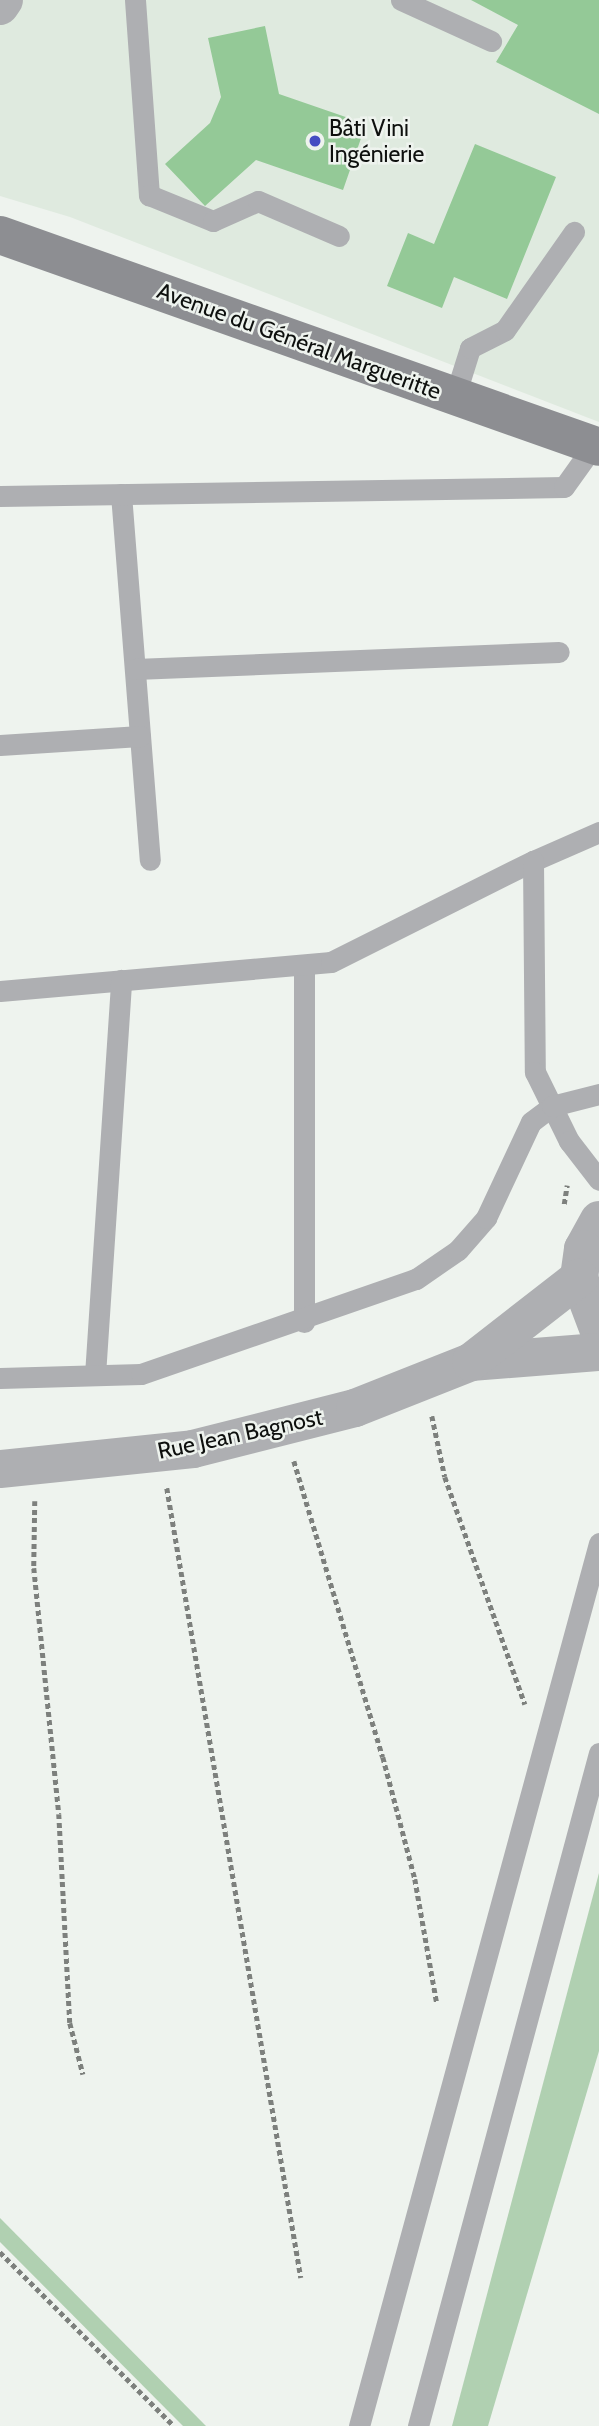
<!DOCTYPE html>
<html>
<head>
<meta charset="utf-8">
<style>
  body { margin:0 }
  #map { position:relative; width:599px; height:2426px; overflow:hidden; background:#eef3ee; font-family:Cabin,sans-serif }
  div>[style] { position:absolute }
  [style*='--x'] { left:calc(var(--x)*1px); top:calc(var(--y)*1px); width:calc(var(--w)*1px); rotate:calc(var(--a)*1deg) }
  .built>* { inset:0; background:#dfeadf }
  .green>* { inset:0; background:#b0d0b1 }
  .building>* { inset:0; background:#94c997 }
  .path>* { height:4.5px; margin-top:-2.25px; transform-origin:0; background:repeating-linear-gradient(90deg,#7d807d 0 5px,transparent 0 8.5px) }
  .lane>* { height:21px; margin:-10.5px; padding:0 10.5px; transform-origin:10.5px; border-radius:10.5px; background:#aeafb2 }
  .street>* { height:38px; margin:-19px; padding:0 19px; transform-origin:19px; border-radius:19px; background:#aeafb2 }
  .secondary>* { height:38px; margin:-19px; padding:0 19px; transform-origin:19px; border-radius:19px; background:#8d8e92 }
  .dots>* { width:19px; height:19px; translate:-50% -50%; box-sizing:border-box; border:4px solid #eef3ee; border-radius:50% }
  span { translate:-50% -50%; white-space:nowrap; text-align:center; line-height:1.15; -webkit-text-stroke:5px #eef3ee; paint-order:stroke }
  .poi-label { font-size:23px; color:#0e100e }
  .left { translate:0 -50%; text-align:left }
  .street-label { font-size:23px; color:#0e100e }
</style>
</head>
<body>
<div id="map">
  <div class="built">
    <i style="clip-path:polygon(0 0,599px 0,599px 422px,70px 217px,0 196px)"></i>
  </div>
  <div class="green">
    <i style="clip-path:polygon(599px 1873px,599px 2051px,488px 2426px,452px 2426px)"></i>
    <i style="clip-path:polygon(0 2218px,206px 2426px,183px 2426px,0 2242px)"></i>
  </div>
  <div class="building">
    <i style="clip-path:polygon(471px 0,599px 0,599px 114px,496px 62px,518px 25px)"></i>
    <i style="clip-path:polygon(265px 26px,279px 94px,366px 124px,343px 190px,256px 160px,205px 206px,165px 164px,210px 123px,221px 97px,208px 38px)"></i>
    <i style="clip-path:polygon(475px 144px,556px 177px,507px 299px,454px 277px,442px 308px,387px 286px,408px 233px,434px 244px)"></i>
  </div>
  <div class="path">
    <i style="--x:564;--y:1204;--w:19;--a:-81"></i>
    <i style="--x:432;--y:1416;--w:62;--a:78"></i>
    <i style="--x:445;--y:1477;--w:241;--a:70.6"></i>
    <i style="--x:294;--y:1461;--w:309;--a:73.3"></i>
    <i style="--x:383;--y:1757;--w:126;--a:75.3"></i>
    <i style="--x:415;--y:1879;--w:127;--a:80"></i>
    <i style="--x:167;--y:1488;--w:801;--a:80.37"></i>
    <i style="--x:35;--y:1501;--w:67;--a:90.9"></i>
    <i style="--x:34;--y:1568;--w:247;--a:84.2"></i>
    <i style="--x:59;--y:1814;--w:209;--a:87"></i>
    <i style="--x:70;--y:2023;--w:53;--a:75.7"></i>
    <i style="--x:0;--y:2252;--w:246;--a:45"></i>
  </div>
  <div class="lane">
    <i style="--x:135;--y:0;--w:196;--a:85.9"></i>
    <i style="--x:149;--y:195;--w:69;--a:22.1"></i>
    <i style="--x:213;--y:221;--w:49;--a:-24"></i>
    <i style="--x:258;--y:201;--w:88;--a:23.4"></i>
    <i style="--x:401;--y:0;--w:99;--a:24.5"></i>
    <i style="--x:455;--y:396;--w:50;--a:-72.6"></i>
    <i style="--x:470;--y:348;--w:39;--a:-27"></i>
    <i style="--x:505;--y:330;--w:120;--a:-54.9"></i>
    <i style="--x:121;--y:494;--w:367;--a:85.5"></i>
    <i style="--x:0;--y:496;--w:564;--a:-0.91"></i>
    <i style="--x:564;--y:487;--w:52;--a:-54.5"></i>
    <i style="--x:135;--y:669;--w:424;--a:-2.3"></i>
    <i style="--x:0;--y:745;--w:140;--a:-3.7"></i>
    <i style="--x:533;--y:861;--w:72;--a:-23.7"></i>
    <i style="--x:304;--y:965;--w:357;--a:90"></i>
    <i style="--x:0;--y:991;--w:332;--a:-5"></i>
    <i style="--x:331;--y:962;--w:226;--a:-26.6"></i>
    <i style="--x:533;--y:861;--w:211;--a:89.5"></i>
    <i style="--x:535;--y:1072;--w:77;--a:63.8"></i>
    <i style="--x:569;--y:1141;--w:49;--a:52.4"></i>
    <i style="--x:95;--y:1375;--w:396;--a:-86.2"></i>
    <i style="--x:0;--y:1378;--w:141;--a:-1.6"></i>
    <i style="--x:141;--y:1374;--w:291;--a:-19.1"></i>
    <i style="--x:416;--y:1279;--w:51;--a:-34.6"></i>
    <i style="--x:458;--y:1250;--w:43;--a:-48.8"></i>
    <i style="--x:486;--y:1218;--w:106;--a:-64.9"></i>
    <i style="--x:531;--y:1122;--w:26;--a:-37"></i>
    <i style="--x:552;--y:1106;--w:49;--a:-14.3"></i>
    <i style="--x:359;--y:2426;--w:915;--a:-74.79"></i>
    <i style="--x:418;--y:2426;--w:697;--a:-74.95"></i>
  </div>
  <div class="street">
    <i style="--x:0;--y:6;--w:7;--a:-56"></i>
    <i style="--x:599;--y:1220;--w:33;--a:119"></i>
    <i style="--x:583;--y:1249;--w:29;--a:98"></i>
    <i style="--x:579;--y:1278;--w:57;--a:69.3"></i>
    <i style="--x:471;--y:1362;--w:128;--a:-4.5"></i>
    <i style="--x:0;--y:1469;--w:194;--a:-5.9"></i>
    <i style="--x:193;--y:1449;--w:167;--a:-14.2"></i>
    <i style="--x:355;--y:1408;--w:125;--a:-21.6"></i>
    <i style="--x:471;--y:1362;--w:137;--a:-37.9"></i>
  </div>
  <div class="secondary">
    <i style="--x:0;--y:235;--w:635;--a:19.49"></i>
  </div>
  <div class="dots">
    <i style="left:315px;top:141px;background:#454dc2"></i>
  </div>
  <div class="poi-label">
    <span class="left" style="left:329px;top:141px">Bâti Vini<br>Ingénierie</span>
  </div>
  <div class="street-label">
    <span style="left:299px;top:341px;rotate:20deg">Avenue du Général Margueritte</span>
    <span style="left:240px;top:1434px;rotate:-12deg">Rue Jean Bagnost</span>
  </div>
</div>
</body>
</html>
